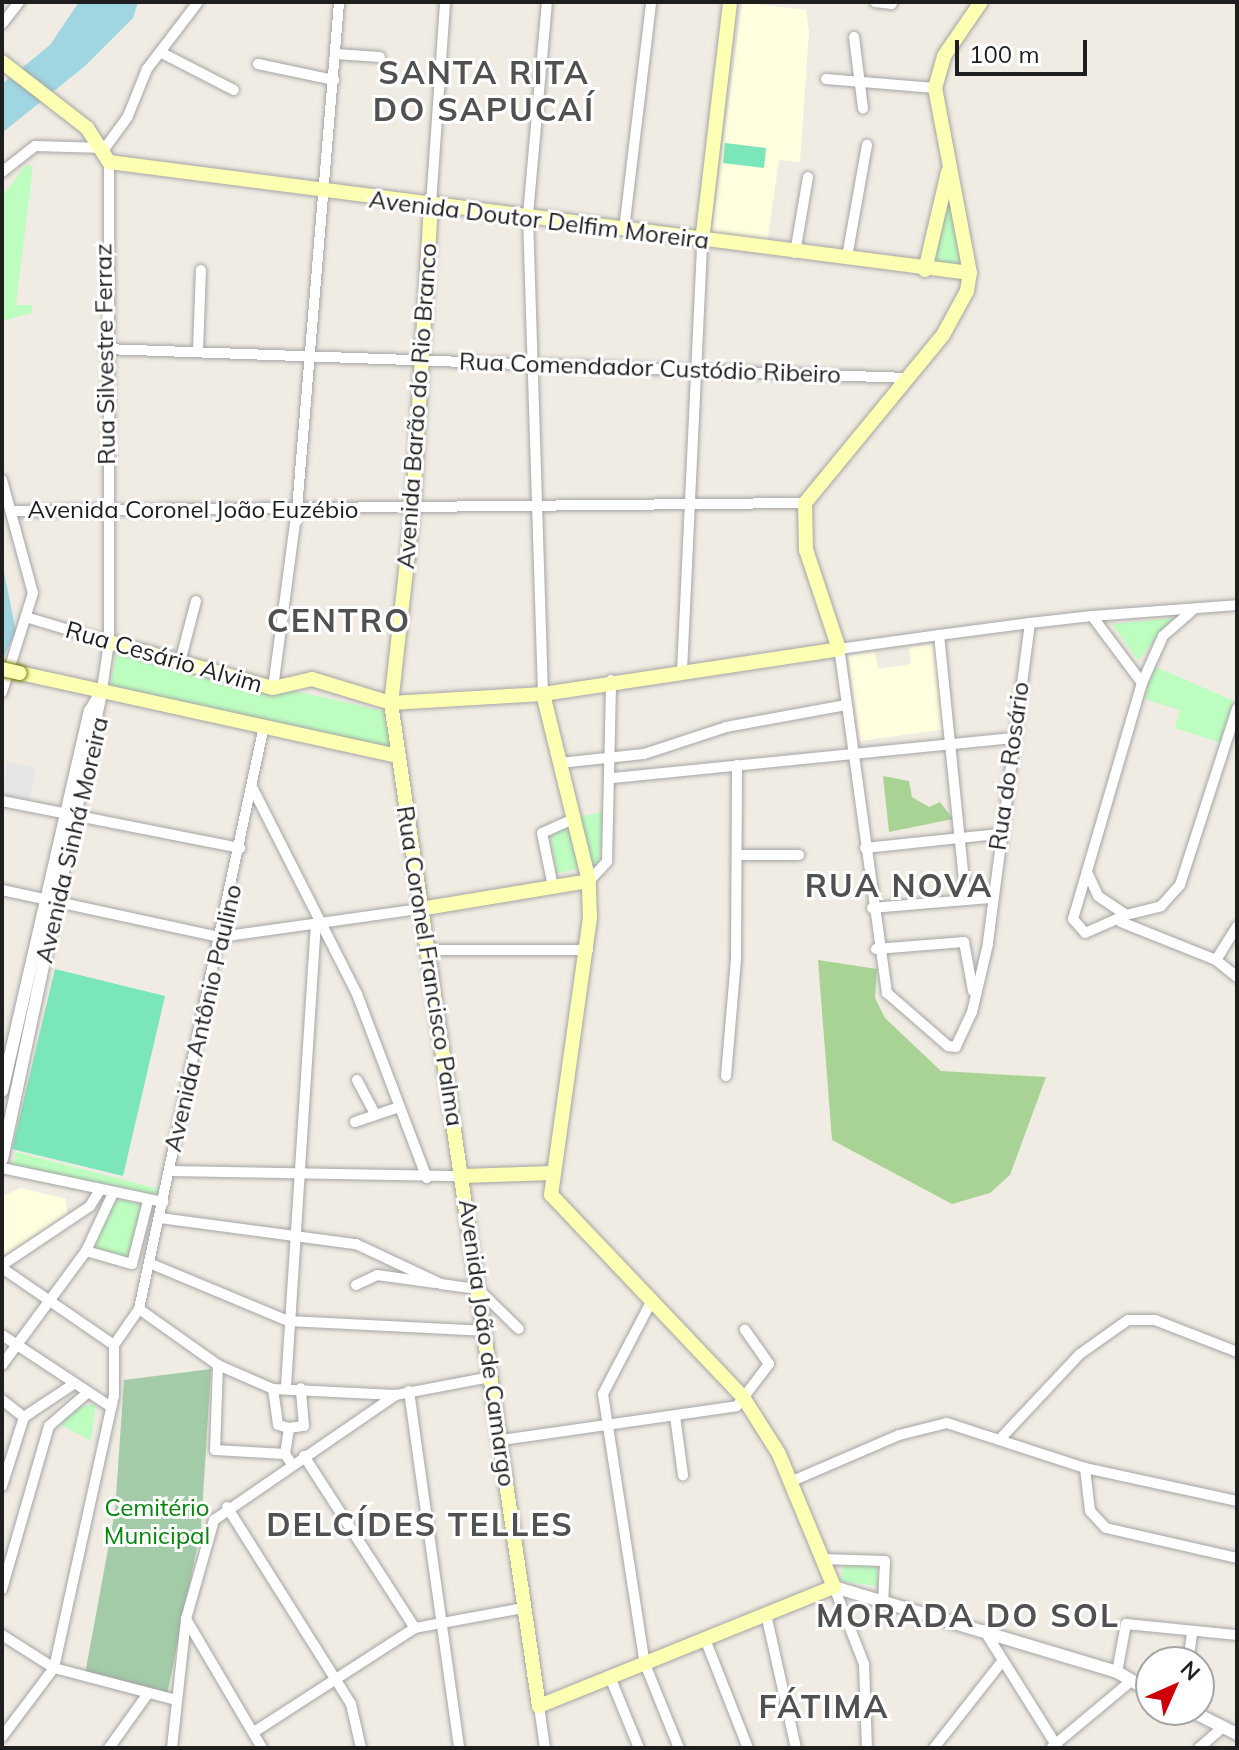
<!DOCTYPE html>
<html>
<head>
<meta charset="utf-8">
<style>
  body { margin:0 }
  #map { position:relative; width:1239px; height:1750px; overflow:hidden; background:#f0ece3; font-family:Mulish,sans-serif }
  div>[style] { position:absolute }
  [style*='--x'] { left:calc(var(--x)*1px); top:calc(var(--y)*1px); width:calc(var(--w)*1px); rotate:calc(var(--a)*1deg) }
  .education>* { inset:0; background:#fffede }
  .forest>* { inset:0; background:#a9d395 }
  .cemetery>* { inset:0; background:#a3cba7 }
  .park>* { inset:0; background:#bdfec0 }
  .pitch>* { inset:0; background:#7be6b9 }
  .parking>* { inset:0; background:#e6e6e6 }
  .water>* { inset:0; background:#a0d5e2 }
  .roads { filter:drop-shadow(0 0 2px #a5a5a5) drop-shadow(0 0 2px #a5a5a5) }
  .minor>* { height:10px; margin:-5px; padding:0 5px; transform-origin:5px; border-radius:5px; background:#fff }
  .tertiary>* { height:12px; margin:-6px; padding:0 6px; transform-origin:6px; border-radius:6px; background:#fff }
  .secondary>* { height:14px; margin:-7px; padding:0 7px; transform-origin:7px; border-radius:7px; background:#fdffb3 }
  .bridges { filter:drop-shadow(0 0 2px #717b00) drop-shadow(0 0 2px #717b00) }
  .secondary-bridge>* { height:14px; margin:-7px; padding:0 7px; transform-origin:7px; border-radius:7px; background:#fdffb3 }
  span { translate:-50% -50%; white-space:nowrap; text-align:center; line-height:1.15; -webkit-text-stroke:6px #fff; paint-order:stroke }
  .street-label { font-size:24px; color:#1e1e1e }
  .park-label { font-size:24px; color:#028709 }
  .district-label { font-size:32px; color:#515151; font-weight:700; letter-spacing:2px }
  .frame { position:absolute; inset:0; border:4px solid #1e1e1e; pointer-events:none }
  .north { position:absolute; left:1135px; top:1646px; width:80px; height:80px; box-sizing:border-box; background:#fff; border:2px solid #a5a5a5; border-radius:50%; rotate:45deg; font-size:22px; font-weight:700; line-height:32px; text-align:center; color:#1e1e1e }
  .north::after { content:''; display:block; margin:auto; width:28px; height:36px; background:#cd0007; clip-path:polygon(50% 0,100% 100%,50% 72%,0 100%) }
  .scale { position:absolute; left:955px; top:40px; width:132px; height:36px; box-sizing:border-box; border:4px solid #1e1e1e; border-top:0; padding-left:10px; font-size:24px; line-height:28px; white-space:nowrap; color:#1e1e1e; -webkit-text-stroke:6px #fff; paint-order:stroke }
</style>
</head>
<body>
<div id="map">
  <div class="education">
    <i style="clip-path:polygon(742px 2px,806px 10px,809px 32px,800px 162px,779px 160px,767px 245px,711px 238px)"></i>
    <i style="clip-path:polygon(934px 644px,947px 729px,860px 741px,848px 656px,875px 652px,878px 669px,911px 664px,909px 647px)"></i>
    <i style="clip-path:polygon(21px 1188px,66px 1199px,67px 1214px,2px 1257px,2px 1196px)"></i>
  </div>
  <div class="forest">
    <i style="clip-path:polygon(883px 776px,909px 781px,912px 797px,929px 807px,940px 802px,953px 819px,889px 832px)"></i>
    <i style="clip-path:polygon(818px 960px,877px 969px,875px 998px,885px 1018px,941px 1071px,1046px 1077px,1010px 1175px,990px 1193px,952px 1204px,832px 1140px)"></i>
  </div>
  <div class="cemetery">
    <i style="clip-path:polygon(211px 1369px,201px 1528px,167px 1695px,85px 1674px,115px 1511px,124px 1380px)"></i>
  </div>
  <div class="park">
    <i style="clip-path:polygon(26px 165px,33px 166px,16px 305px,32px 305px,32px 313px,2px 321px,2px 197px)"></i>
    <i style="clip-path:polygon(951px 189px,962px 267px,934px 264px)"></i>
    <i style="clip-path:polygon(1173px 618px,1138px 660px,1112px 624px)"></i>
    <i style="clip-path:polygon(117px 651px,388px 712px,390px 749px,110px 686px)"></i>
    <i style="clip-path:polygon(1154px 666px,1234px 701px,1221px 743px,1175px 728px,1180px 710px,1144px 699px)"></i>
    <i style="clip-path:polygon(610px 810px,596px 872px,594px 873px,580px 817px)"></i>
    <i style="clip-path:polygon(572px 825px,581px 868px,557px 873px,550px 830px)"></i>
    <i style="clip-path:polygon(16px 1152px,159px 1189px,157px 1200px,12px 1166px)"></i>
    <i style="clip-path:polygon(115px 1198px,143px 1205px,129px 1260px,93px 1250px)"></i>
    <i style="clip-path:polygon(96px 1403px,91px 1441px,58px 1423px,71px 1410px)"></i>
    <i style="clip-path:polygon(844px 1563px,878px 1568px,877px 1586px,841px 1581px)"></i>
  </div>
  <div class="pitch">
    <i style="clip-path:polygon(725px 143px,766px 148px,764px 168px,723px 163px)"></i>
    <i style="clip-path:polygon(55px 969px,165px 996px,123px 1176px,12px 1149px)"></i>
  </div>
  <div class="parking">
    <i style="clip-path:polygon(7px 762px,36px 768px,27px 809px,2px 803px)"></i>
  </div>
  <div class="water">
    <i style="clip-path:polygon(79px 2px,138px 2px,133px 18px,85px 66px,2px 133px,2px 84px,50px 45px)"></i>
    <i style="clip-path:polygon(2px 563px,16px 631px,2px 661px)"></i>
  </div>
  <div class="roads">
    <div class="minor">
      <i style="--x:875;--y:2;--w:17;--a:7"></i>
      <i style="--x:2;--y:24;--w:28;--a:-52"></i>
      <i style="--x:854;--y:37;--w:72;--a:82.8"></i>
      <i style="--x:160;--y:52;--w:83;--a:27.2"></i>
      <i style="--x:336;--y:54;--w:44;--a:3.9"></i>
      <i style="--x:258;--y:64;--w:78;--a:11.9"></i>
      <i style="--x:826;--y:79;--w:109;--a:4.7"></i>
      <i style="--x:2;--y:172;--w:42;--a:-38.2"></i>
      <i style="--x:35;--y:146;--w:70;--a:1.6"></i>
      <i style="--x:105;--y:148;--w:39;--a:-54"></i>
      <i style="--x:128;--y:116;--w:51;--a:-68"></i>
      <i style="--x:147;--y:69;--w:84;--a:-52.7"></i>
      <i style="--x:431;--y:204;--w:202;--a:-86"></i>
      <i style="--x:624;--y:230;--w:230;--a:-83.2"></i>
      <i style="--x:795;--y:253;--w:77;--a:-80.3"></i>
      <i style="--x:847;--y:257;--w:114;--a:-79.9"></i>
      <i style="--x:105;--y:349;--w:803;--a:2.07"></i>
      <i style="--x:198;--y:350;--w:80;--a:-87.9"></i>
      <i style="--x:2;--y:480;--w:117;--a:74.7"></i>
      <i style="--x:33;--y:593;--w:104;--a:107.4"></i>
      <i style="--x:13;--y:511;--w:792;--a:-0.58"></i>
      <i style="--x:1092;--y:616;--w:84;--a:53.3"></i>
      <i style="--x:1142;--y:683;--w:246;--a:106.3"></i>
      <i style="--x:1073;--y:919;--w:18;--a:49"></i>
      <i style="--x:1085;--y:933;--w:45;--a:-23.7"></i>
      <i style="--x:29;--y:618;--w:84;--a:16.7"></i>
      <i style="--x:1030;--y:623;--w:324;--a:97.5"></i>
      <i style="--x:988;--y:944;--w:70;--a:103.2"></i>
      <i style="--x:972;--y:1012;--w:38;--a:115"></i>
      <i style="--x:956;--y:1047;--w:8;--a:-173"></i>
      <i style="--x:948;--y:1046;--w:81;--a:-139"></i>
      <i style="--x:887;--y:993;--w:347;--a:-97.9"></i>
      <i style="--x:839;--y:649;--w:101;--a:-8"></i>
      <i style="--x:939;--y:635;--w:92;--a:-7.5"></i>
      <i style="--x:1030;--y:623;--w:62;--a:-6.4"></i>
      <i style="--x:1092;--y:616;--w:145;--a:-4.3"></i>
      <i style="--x:939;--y:635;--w:266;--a:84.2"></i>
      <i style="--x:180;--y:662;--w:63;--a:-75.3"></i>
      <i style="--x:682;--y:671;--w:430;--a:-87.3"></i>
      <i style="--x:1142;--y:683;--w:51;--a:-65.9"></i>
      <i style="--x:1163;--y:636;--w:41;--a:-41.1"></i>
      <i style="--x:273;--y:688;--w:181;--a:-82.4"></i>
      <i style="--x:297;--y:509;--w:509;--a:-85.26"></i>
      <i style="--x:102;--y:690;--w:49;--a:-81.7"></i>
      <i style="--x:109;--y:642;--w:480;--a:-90"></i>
      <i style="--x:543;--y:694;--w:479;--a:-91.8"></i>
      <i style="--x:528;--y:215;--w:214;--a:-84.9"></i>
      <i style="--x:560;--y:763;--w:84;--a:-6.1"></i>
      <i style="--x:644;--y:754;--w:86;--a:-18.2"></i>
      <i style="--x:726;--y:727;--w:122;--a:-10.4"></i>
      <i style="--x:613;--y:778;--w:402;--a:-5.7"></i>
      <i style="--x:253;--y:789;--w:230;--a:63.1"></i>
      <i style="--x:357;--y:994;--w:197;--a:69.2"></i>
      <i style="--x:2;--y:801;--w:243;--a:11.2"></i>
      <i style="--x:865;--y:848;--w:135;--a:-6"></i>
      <i style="--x:737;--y:855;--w:62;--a:0"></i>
      <i style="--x:1087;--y:872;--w:26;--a:65"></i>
      <i style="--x:1098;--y:896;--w:34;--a:34"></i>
      <i style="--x:589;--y:881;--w:26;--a:-47"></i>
      <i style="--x:607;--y:862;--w:182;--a:-88.7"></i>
      <i style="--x:553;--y:887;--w:55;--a:-101.5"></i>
      <i style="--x:542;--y:833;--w:35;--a:-24"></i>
      <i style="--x:2;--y:890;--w:223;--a:12.2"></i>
      <i style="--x:220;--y:937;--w:202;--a:-8"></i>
      <i style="--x:872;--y:908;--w:118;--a:-4.8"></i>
      <i style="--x:1126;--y:915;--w:36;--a:-14"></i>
      <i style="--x:1161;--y:906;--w:28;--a:-48"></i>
      <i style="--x:1180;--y:885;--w:185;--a:-72.1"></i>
      <i style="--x:1121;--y:922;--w:102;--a:21.8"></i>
      <i style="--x:1216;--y:960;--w:27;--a:39"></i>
      <i style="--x:876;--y:949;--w:88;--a:-4.5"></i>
      <i style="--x:964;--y:942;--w:50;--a:79.6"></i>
      <i style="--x:429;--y:950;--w:159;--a:0"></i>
      <i style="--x:1216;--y:960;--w:39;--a:-58"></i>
      <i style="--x:726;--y:1076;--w:117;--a:-85.1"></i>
      <i style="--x:736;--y:959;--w:194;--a:-89.7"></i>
      <i style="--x:357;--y:1080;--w:38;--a:62"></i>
      <i style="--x:355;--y:1122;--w:46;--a:-18.8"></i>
      <i style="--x:2;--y:1168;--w:165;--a:11.9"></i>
      <i style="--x:169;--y:1171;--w:294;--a:1"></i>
      <i style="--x:160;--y:1218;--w:198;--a:7.6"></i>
      <i style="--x:356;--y:1244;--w:94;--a:25.2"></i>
      <i style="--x:441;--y:1284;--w:37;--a:8"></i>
      <i style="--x:478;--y:1289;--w:57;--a:44.3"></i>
      <i style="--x:86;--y:1251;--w:48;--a:15.8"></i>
      <i style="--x:132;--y:1264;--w:65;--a:-75.7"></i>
      <i style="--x:149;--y:1263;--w:151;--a:22.6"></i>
      <i style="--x:288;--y:1321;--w:195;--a:2.9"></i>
      <i style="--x:2;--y:1265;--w:106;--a:-33.8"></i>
      <i style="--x:90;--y:1206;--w:19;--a:-58"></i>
      <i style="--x:2;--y:1268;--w:136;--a:34.5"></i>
      <i style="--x:356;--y:1285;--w:23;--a:-25"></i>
      <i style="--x:377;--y:1275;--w:59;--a:7.9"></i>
      <i style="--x:651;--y:1302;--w:104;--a:117.6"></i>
      <i style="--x:603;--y:1394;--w:273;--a:81.2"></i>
      <i style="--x:645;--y:1664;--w:91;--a:68"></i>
      <i style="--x:139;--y:1309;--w:97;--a:35.3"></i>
      <i style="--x:218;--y:1365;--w:60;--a:23.6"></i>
      <i style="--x:273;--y:1389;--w:123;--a:2.8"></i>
      <i style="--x:2;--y:1335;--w:131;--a:33.4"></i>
      <i style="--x:2;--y:1365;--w:142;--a:-53.6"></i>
      <i style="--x:86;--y:1251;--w:64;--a:-65"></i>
      <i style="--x:218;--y:1365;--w:85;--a:92"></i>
      <i style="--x:215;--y:1450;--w:70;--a:3.3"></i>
      <i style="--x:285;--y:1454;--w:11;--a:56"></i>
      <i style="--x:286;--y:1386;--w:461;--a:-86.3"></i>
      <i style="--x:273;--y:1389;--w:36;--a:82"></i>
      <i style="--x:278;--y:1425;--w:11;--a:15"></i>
      <i style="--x:289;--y:1428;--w:15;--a:-8"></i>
      <i style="--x:304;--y:1426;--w:38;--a:-95"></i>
      <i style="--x:409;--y:1391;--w:360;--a:82"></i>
      <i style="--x:2;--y:1400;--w:28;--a:38"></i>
      <i style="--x:675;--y:1416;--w:60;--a:82.3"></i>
      <i style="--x:1001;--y:1438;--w:115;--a:-46.8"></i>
      <i style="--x:1080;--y:1354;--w:59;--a:-35.3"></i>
      <i style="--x:1128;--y:1320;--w:27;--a:0"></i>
      <i style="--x:1155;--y:1320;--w:88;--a:21.3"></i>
      <i style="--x:502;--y:1440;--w:237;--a:-8.2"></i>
      <i style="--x:737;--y:1406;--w:53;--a:-52.7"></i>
      <i style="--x:769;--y:1364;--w:42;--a:-125.2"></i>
      <i style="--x:285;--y:1454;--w:26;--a:-81"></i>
      <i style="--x:304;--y:1456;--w:205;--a:57.2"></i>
      <i style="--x:1085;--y:1468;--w:43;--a:83.4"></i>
      <i style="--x:1090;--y:1511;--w:23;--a:47"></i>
      <i style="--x:1106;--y:1528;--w:134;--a:12.9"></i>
      <i style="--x:790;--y:1482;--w:119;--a:-23.3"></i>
      <i style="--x:899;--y:1435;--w:49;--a:-14"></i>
      <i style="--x:947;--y:1423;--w:145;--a:18.1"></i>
      <i style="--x:1085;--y:1468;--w:156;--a:12.2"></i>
      <i style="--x:2;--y:1486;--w:72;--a:-72.3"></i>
      <i style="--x:24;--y:1417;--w:58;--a:-33.7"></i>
      <i style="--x:227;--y:1507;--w:233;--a:57.8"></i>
      <i style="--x:351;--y:1704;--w:45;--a:77.2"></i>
      <i style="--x:822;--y:1559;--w:63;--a:1.8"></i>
      <i style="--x:885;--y:1561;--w:44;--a:92.6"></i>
      <i style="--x:834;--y:1587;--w:83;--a:68.7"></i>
      <i style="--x:864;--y:1664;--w:84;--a:88"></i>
      <i style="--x:2;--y:1589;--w:170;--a:-73.9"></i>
      <i style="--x:49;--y:1426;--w:49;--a:-40.9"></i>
      <i style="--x:766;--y:1614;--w:137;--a:77.4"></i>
      <i style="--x:186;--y:1619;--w:150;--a:59.5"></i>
      <i style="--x:984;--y:1630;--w:139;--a:57.9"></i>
      <i style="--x:2;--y:1635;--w:62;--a:32.4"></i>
      <i style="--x:54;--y:1668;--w:122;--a:14.7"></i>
      <i style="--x:705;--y:1639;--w:117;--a:68.5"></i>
      <i style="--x:1188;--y:1662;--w:30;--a:-82"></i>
      <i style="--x:1117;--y:1672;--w:49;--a:-79.4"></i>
      <i style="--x:1126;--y:1624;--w:112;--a:5.7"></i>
      <i style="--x:610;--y:1677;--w:77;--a:67.8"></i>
      <i style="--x:539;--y:1706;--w:42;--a:81.9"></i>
      <i style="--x:254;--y:1732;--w:192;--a:-32.9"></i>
      <i style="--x:415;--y:1628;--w:110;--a:-10.5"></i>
      <i style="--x:2;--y:1737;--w:86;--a:-53"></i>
      <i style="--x:54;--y:1668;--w:279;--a:-77.6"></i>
      <i style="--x:114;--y:1396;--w:51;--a:-90"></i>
      <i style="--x:114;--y:1345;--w:44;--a:-55.2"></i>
      <i style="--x:139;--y:1309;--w:596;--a:-77.9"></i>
      <i style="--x:1052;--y:1747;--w:102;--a:-39.8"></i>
      <i style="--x:109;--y:1748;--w:65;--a:-54.4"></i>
      <i style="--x:172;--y:1748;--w:130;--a:-83.8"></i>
      <i style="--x:186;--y:1619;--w:103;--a:-74.2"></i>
      <i style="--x:214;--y:1520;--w:221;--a:-34.5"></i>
      <i style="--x:396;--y:1395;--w:96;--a:-10.8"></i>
      <i style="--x:934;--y:1748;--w:107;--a:-51.8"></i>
      <i style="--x:1199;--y:1748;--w:30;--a:-41"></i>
    </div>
    <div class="tertiary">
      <i style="--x:2;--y:1091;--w:390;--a:-77"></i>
      <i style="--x:90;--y:711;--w:21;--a:-59"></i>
      <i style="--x:2;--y:1159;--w:480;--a:-78"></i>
      <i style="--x:834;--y:1587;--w:295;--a:16.7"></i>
      <i style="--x:1117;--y:1672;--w:39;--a:30"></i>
      <i style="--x:1189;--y:1710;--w:54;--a:26.6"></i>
    </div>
    <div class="secondary">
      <i style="--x:2;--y:62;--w:108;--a:37.8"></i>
      <i style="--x:87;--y:128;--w:40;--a:57.1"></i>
      <i style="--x:109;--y:162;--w:868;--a:7.35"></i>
      <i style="--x:431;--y:204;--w:305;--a:93.4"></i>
      <i style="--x:413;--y:508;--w:196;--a:96.4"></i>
      <i style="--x:391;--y:703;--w:1014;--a:81.61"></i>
      <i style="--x:539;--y:1706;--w:318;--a:-22"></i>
      <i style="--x:834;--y:1587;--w:144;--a:-112.5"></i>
      <i style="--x:779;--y:1454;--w:67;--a:-122.3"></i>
      <i style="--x:743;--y:1397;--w:279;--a:-133.5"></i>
      <i style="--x:551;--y:1195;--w:280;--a:-82"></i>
      <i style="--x:590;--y:918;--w:37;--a:-92"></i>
      <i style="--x:589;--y:881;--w:193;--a:-103.8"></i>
      <i style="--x:702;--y:241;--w:241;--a:-83.3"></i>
      <i style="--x:925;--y:270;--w:101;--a:-76.8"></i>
      <i style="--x:109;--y:642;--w:170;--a:15.7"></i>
      <i style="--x:273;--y:688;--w:40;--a:-13"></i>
      <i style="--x:312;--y:679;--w:83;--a:16.9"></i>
      <i style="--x:391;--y:703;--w:152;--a:-3.4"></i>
      <i style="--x:543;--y:694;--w:299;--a:-8.6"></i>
      <i style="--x:839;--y:649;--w:104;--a:-108.4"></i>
      <i style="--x:806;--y:550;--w:47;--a:-91.2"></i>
      <i style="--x:805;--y:503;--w:217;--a:-50.6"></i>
      <i style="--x:943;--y:335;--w:50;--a:-61.4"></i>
      <i style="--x:967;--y:291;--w:18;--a:-81"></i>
      <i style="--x:970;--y:273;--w:188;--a:-100.7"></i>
      <i style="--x:935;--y:88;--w:33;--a:-74"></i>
      <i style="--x:944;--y:56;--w:65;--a:-55.6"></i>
      <i style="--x:20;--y:673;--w:386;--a:12.4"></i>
      <i style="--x:420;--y:909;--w:171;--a:-9.4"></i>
      <i style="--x:463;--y:1176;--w:89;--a:-1.9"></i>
    </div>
  </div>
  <div class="bridges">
    <div class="secondary-bridge">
      <i style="--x:2;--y:669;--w:18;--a:13"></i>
    </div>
  </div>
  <div class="street-label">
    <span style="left:539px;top:220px;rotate:7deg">Avenida Doutor Delfim Moreira</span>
    <span style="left:105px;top:354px;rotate:-91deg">Rua Silvestre Ferraz</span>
    <span style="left:650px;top:368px;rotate:2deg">Rua Comendador Custódio Ribeiro</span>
    <span style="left:417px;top:406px;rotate:-86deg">Avenida Barão do Rio Branco</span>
    <span style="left:193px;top:510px">Avenida Coronel João Euzébio</span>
    <span style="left:164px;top:657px;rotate:16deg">Rua Cesário Alvim</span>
    <span style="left:1009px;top:766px;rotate:-82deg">Rua do Rosário</span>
    <span style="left:72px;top:840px;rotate:-77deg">Avenida Sinhá Moreira</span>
    <span style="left:430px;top:966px;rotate:81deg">Rua Coronel Francisco Palma</span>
    <span style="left:203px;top:1018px;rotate:-77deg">Avenida Antônio Paulino</span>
    <span style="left:487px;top:1343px;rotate:82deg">Avenida João de Camargo</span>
  </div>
  <div class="park-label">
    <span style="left:157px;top:1522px">Cemitério<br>Municipal</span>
  </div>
  <div class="district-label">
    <span style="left:484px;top:91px">SANTA RITA<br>DO SAPUCAÍ</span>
    <span style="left:339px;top:620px">CENTRO</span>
    <span style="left:899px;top:885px">RUA NOVA</span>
    <span style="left:420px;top:1524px">DELCÍDES TELLES</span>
    <span style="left:968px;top:1615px">MORADA DO SOL</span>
    <span style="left:824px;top:1706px">FÁTIMA</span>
  </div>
  <div class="frame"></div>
  <div class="north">N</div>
  <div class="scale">100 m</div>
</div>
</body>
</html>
